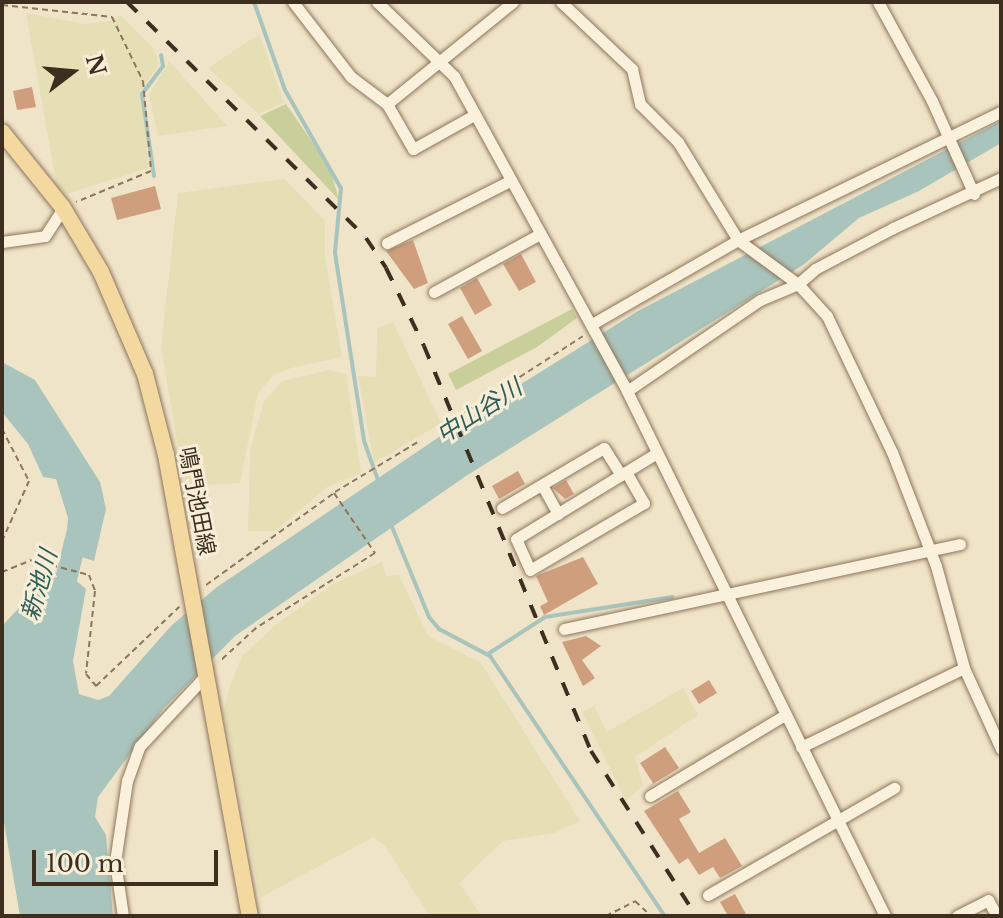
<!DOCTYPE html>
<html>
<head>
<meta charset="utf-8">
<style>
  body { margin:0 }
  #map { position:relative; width:1003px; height:918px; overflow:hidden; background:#f0e4c8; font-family:"Libre Baskerville","Noto Sans JP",serif }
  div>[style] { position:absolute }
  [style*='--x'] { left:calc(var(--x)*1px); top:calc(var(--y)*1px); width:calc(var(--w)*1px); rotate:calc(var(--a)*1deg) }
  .farmland>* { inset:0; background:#e6deb5 }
  .green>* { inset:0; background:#c9cf9b }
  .water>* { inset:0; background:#a9c4bc }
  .stream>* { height:4px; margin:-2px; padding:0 2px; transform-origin:2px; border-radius:2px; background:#a9c4bc }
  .river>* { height:22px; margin:-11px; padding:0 11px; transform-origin:11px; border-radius:11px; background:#a9c4bc }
  .building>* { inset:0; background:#cf9f7d }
  .path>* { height:2px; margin-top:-1px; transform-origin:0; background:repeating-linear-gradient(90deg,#8d765c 0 6px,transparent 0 10px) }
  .roads { filter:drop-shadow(0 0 2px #8d765c) drop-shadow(0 0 2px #8d765c) }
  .street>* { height:11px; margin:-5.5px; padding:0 5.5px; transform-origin:5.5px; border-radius:5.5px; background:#faf1dc }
  .primary>* { height:16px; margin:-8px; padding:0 8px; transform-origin:8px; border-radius:8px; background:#f3d9a0 }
  .rail>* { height:4px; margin-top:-2px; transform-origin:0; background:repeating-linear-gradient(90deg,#3d2e20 0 14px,transparent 0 28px) }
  span { translate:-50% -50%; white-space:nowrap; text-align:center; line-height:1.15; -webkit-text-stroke:6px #f7eed8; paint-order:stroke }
  .street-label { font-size:22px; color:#3d2e20 }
  .water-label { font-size:24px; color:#2f5d5a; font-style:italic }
  .frame { position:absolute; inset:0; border:4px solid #3d2e20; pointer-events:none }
  .north { position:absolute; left:32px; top:32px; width:80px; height:80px; -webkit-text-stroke:6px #f7eed8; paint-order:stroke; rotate:74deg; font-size:22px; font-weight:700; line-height:32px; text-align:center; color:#3d2e20 }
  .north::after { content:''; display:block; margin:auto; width:28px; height:36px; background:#3d2e20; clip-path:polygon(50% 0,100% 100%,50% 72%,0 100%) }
  .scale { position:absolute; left:32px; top:850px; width:186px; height:36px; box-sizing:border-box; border:4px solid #3d2e20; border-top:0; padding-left:10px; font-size:24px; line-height:28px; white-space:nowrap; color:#3d2e20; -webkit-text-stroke:6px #f7eed8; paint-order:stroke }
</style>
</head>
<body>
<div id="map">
  <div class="farmland">
    <i style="clip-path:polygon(26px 13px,84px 24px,111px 21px,120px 15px,153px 47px,159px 64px,141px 90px,149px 168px,66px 194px,57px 187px)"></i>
    <i style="clip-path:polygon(259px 34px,284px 102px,259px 114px,208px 68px)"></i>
    <i style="clip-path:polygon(169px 61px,227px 126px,158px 136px,149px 95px)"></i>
    <i style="clip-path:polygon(285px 179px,325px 221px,325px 257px,342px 357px,291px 368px,274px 375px,258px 393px,240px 483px,185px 486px,161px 347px,178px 193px)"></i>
    <i style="clip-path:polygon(393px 322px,441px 423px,374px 463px,358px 376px,376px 377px,377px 329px)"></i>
    <i style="clip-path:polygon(329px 370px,346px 374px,361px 473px,327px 487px,275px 531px,248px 531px,250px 450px,264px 401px,282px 381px)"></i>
    <i style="clip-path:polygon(382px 562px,386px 576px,399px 575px,428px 636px,481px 663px,580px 821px,554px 833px,503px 841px,459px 883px,482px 916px,430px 916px,384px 845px,373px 837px,260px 898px,224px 712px,229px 688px,242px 656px,278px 623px,333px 584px)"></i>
    <i style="clip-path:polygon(683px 688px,698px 715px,635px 757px,643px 785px,626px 801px,582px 712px,594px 706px,607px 732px)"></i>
  </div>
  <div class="green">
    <i style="clip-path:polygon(286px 104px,330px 168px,339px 200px,260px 116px)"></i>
    <i style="clip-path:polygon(572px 309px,577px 318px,537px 347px,456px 390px,448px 374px)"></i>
  </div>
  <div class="water">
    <i style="clip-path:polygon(1001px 121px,1001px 143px,919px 191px,859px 218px,803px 265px,466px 476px,235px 636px,164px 708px,98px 797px,95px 817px,106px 835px,113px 916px,20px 916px,2px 811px,2px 626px,53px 572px,73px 578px,86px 589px,73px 661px,79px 694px,98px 700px,109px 696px,171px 626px,217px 587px,473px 414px,638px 311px)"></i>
    <i style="clip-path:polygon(2px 362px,35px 380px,100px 482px,106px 509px,94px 561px,66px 552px,68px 518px,56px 479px,43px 477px,28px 444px,2px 412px)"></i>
  </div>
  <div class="stream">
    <i style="--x:254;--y:2;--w:93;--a:70.6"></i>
    <i style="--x:285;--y:90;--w:113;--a:60.3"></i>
    <i style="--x:341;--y:188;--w:65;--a:95.3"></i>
    <i style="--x:335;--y:253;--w:190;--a:81.2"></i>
    <i style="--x:364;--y:441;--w:45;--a:70.3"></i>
    <i style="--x:154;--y:176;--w:83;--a:-98.3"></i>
    <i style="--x:142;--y:94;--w:35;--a:-53"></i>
    <i style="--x:163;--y:66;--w:11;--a:-100"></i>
    <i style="--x:390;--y:522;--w:103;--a:67.7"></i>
    <i style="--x:429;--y:617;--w:16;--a:50"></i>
    <i style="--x:439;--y:629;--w:58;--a:27.9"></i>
    <i style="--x:490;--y:656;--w:313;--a:56.1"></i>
    <i style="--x:488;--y:654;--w:68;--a:-33"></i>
    <i style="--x:545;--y:617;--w:129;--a:-8.9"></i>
  </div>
  <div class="river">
    <i style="--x:60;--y:604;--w:80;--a:-76.3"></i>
  </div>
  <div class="building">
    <i style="clip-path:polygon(32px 87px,36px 107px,17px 110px,13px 91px)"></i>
    <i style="clip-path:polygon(155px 186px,161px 209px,117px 220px,111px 198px)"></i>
    <i style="clip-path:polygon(413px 240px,428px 283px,414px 289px,386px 251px)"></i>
    <i style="clip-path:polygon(521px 254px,536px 282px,519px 291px,503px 264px)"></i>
    <i style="clip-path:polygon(477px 278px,492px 305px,475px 315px,460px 288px)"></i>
    <i style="clip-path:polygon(462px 316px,482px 351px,468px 359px,448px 324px)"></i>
    <i style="clip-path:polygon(518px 471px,525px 484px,499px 499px,492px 486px)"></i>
    <i style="clip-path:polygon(566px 480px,574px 494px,565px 499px,553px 488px)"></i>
    <i style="clip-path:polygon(583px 557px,598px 584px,544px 615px,540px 606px,548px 602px,536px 576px)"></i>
    <i style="clip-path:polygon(586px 636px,601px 646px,582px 660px,595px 678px,583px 686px,562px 642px)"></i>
    <i style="clip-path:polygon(709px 680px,717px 693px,699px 704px,691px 691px)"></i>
    <i style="clip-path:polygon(665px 747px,679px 768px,648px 787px,653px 783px,640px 763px)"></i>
    <i style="clip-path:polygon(678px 791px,691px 812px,679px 819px,699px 853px,725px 838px,742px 866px,720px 878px,713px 867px,699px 875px,688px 858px,679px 864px,644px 811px)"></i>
    <i style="clip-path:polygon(735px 894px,747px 916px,728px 916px,720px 902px)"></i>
  </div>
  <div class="path">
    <i style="--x:2;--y:5;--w:111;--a:6.2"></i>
    <i style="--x:112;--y:17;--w:71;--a:64.2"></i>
    <i style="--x:143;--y:81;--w:90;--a:84.9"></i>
    <i style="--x:151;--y:171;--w:81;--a:157.5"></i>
    <i style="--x:461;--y:415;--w:145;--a:-32.9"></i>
    <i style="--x:2;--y:429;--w:59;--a:62.6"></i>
    <i style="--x:29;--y:481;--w:66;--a:114.2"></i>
    <i style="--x:335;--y:492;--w:97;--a:-31.1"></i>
    <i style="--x:2;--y:572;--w:32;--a:-22"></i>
    <i style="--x:32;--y:560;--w:59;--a:14.7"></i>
    <i style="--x:89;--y:575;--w:17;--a:69"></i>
    <i style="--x:95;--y:591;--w:83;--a:96.2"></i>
    <i style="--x:86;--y:674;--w:16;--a:50"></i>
    <i style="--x:96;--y:686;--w:115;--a:-43.6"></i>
    <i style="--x:206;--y:585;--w:158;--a:-35.7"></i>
    <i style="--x:334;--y:493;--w:73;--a:55.7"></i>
    <i style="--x:375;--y:553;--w:141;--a:147.8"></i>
    <i style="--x:256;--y:628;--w:50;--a:137.4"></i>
    <i style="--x:606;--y:916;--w:33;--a:-27"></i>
    <i style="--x:635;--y:901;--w:22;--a:43"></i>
  </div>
  <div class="roads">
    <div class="street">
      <i style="--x:293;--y:2;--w:95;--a:52.3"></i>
      <i style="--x:351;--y:77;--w:45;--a:36.9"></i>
      <i style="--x:387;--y:104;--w:52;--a:60"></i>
      <i style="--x:413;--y:149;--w:70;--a:-29.1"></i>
      <i style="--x:377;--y:2;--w:107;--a:43.9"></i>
      <i style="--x:454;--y:76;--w:353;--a:61.2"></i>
      <i style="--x:624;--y:385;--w:592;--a:63.82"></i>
      <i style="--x:561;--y:2;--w:98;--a:43.3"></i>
      <i style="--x:632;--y:69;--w:36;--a:77"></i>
      <i style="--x:640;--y:104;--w:54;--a:45"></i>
      <i style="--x:678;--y:142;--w:115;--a:58.5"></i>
      <i style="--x:738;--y:240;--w:74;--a:36.3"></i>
      <i style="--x:798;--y:284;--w:43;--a:47.8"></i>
      <i style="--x:827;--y:316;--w:151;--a:64.5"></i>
      <i style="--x:892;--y:452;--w:122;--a:68.9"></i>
      <i style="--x:936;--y:566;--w:106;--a:74.6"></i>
      <i style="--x:964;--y:668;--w:89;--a:65.4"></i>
      <i style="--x:878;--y:2;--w:113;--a:61.4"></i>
      <i style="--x:932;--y:101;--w:102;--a:65.7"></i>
      <i style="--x:387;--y:104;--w:162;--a:-39"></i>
      <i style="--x:2;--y:242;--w:43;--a:-7.9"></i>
      <i style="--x:45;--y:236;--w:33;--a:-57"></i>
      <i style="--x:387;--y:243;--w:138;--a:-26.8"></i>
      <i style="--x:434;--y:292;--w:121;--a:-28.7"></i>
      <i style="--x:592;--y:324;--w:168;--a:-29.9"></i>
      <i style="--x:738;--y:240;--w:292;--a:-26"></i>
      <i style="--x:627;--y:391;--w:161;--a:-34.4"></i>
      <i style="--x:760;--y:300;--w:41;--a:-22.8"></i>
      <i style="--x:798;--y:284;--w:23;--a:-41"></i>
      <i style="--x:815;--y:269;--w:88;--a:-27.7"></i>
      <i style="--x:893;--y:228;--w:119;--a:-24.8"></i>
      <i style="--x:626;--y:472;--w:36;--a:60"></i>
      <i style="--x:644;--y:503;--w:132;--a:149.6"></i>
      <i style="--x:530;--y:570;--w:34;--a:-114"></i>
      <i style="--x:516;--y:539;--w:165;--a:-31.4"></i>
      <i style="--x:542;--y:485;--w:33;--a:61"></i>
      <i style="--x:502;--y:508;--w:118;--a:-30.5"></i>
      <i style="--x:604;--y:448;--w:32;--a:58"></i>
      <i style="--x:564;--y:629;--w:405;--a:-12.1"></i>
      <i style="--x:801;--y:747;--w:181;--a:-25.9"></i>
      <i style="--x:650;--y:796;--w:157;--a:-31"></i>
      <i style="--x:708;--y:895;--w:215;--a:-29.9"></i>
      <i style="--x:123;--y:916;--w:55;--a:-98.4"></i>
      <i style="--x:115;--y:862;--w:82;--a:-81.6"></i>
      <i style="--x:127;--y:781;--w:37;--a:-70"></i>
      <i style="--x:140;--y:746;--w:97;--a:-47.1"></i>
      <i style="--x:957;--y:916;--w:35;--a:-27"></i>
      <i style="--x:988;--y:900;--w:18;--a:61"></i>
    </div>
    <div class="primary">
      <i style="--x:2;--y:132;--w:97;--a:51.2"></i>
      <i style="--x:63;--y:208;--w:74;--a:59.3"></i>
      <i style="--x:101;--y:272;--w:111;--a:66.7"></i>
      <i style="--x:145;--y:374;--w:84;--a:75.5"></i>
      <i style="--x:166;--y:455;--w:469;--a:79.7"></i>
    </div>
  </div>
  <div class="rail">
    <i style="--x:127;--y:2;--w:336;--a:44.6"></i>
    <i style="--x:366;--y:238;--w:36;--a:56"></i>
    <i style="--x:386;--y:268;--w:87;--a:64"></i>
    <i style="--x:424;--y:346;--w:438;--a:67.6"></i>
    <i style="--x:591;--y:751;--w:196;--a:57.5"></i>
  </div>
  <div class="street-label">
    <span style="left:197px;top:501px;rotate:79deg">鳴門池田線</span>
  </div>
  <div class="water-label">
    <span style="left:479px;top:411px;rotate:-33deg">中山谷川</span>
    <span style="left:39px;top:585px;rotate:-74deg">新池川</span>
  </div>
  <div class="frame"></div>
  <div class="north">N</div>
  <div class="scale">100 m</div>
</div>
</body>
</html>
